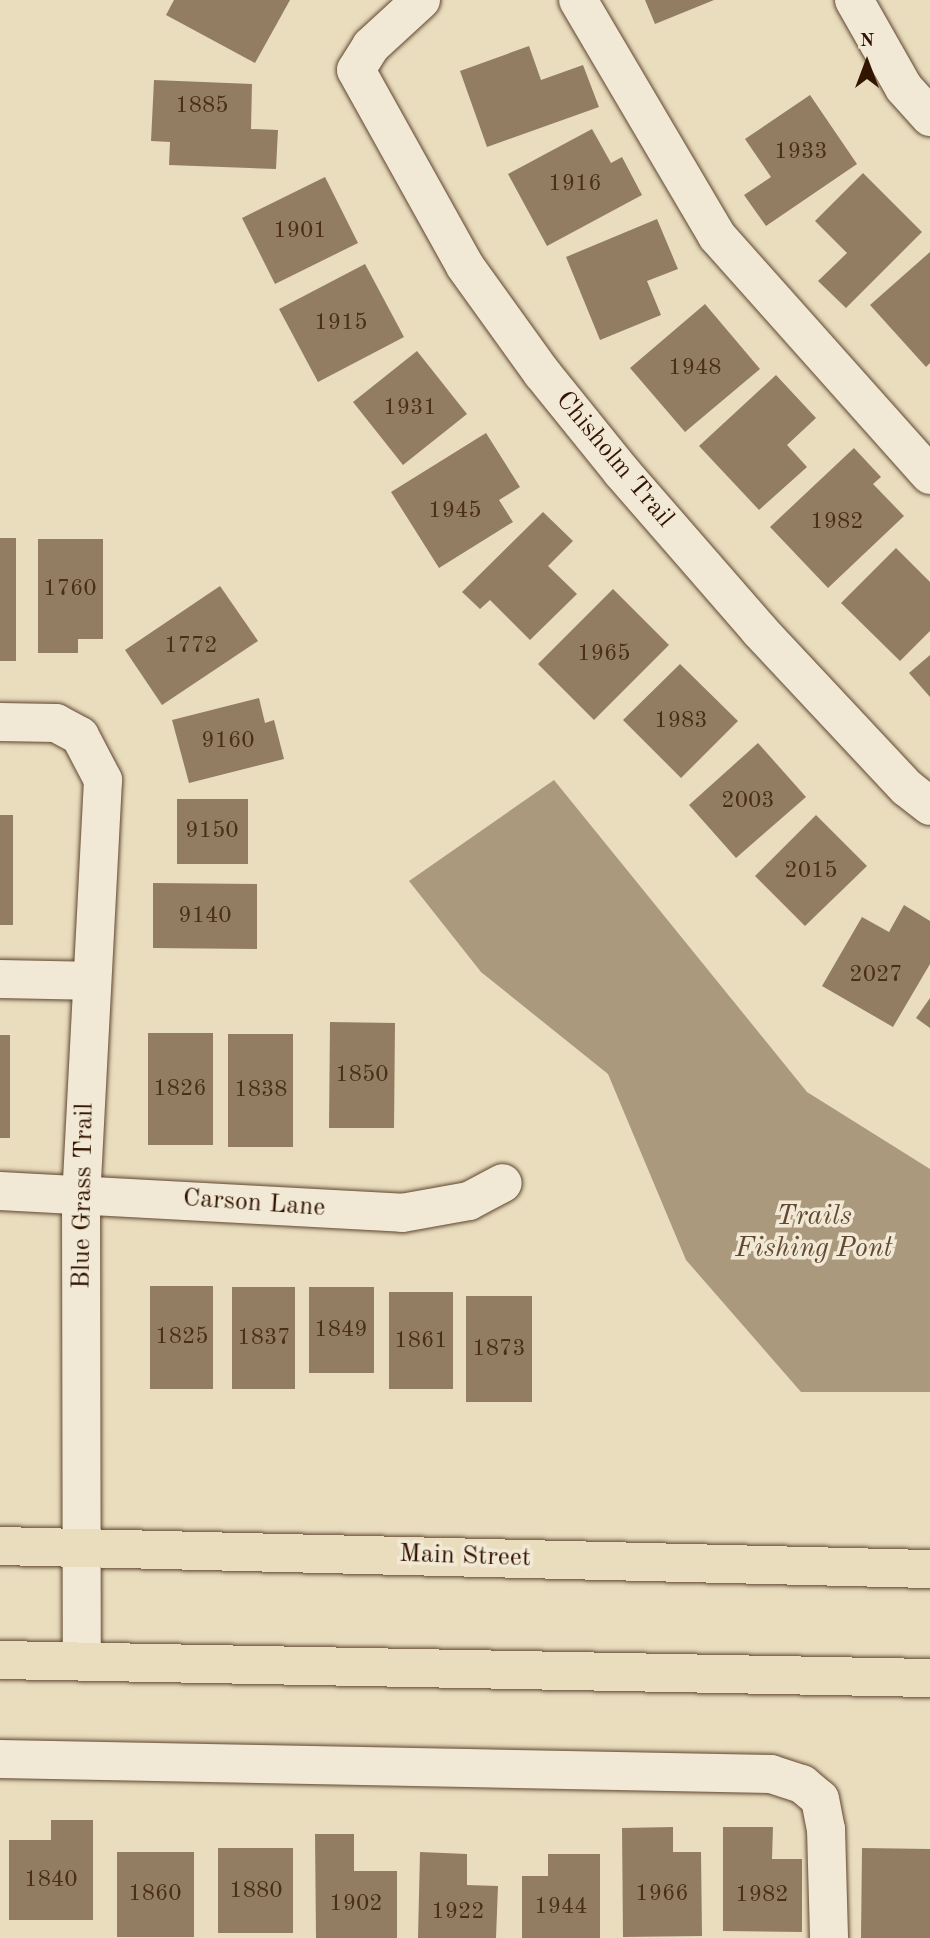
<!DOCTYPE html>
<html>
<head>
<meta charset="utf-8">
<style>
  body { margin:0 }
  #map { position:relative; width:930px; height:1938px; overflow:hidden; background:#e9ddbe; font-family:"Old Standard TT",serif }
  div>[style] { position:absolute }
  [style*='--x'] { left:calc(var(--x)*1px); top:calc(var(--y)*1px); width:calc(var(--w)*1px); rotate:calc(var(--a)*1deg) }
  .water>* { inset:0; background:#ab997d }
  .building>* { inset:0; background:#927d63 }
  .roads { filter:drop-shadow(0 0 2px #604630) drop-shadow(0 0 2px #604630) }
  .minor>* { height:38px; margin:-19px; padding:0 19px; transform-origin:19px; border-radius:19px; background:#f1e9d5 }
  .major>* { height:38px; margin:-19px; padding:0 19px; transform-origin:19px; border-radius:19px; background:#e9ddbe }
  span { translate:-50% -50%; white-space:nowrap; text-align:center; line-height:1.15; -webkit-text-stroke:7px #f1e9d5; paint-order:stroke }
  .number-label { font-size:23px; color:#4b2e19 }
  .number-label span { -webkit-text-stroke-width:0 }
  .street-label { font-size:26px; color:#331400 }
  .water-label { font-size:28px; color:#634932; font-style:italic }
  .north { position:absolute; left:832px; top:28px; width:70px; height:70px; -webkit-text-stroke:5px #f1e9d5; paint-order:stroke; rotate:0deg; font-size:19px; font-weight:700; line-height:28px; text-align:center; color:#331400 }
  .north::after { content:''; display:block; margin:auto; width:24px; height:32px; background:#331400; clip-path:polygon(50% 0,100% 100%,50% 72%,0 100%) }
</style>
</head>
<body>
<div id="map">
  <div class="water">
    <i style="clip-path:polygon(554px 780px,807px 1092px,930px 1169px,930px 1392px,801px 1392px,686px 1260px,608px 1074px,481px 972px,409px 881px)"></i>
  </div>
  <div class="building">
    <i style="clip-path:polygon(174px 0,290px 0,255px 63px,166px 15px)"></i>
    <i style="clip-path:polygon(645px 0,714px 0,655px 24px)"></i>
    <i style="clip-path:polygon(529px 46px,541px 80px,583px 65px,599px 107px,487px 147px,460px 71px)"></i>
    <i style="clip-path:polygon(154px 80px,252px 84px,251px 129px,278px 130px,276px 169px,169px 165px,170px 142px,151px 141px)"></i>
    <i style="clip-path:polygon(810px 95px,857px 164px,766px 226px,744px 195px,771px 177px,745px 139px)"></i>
    <i style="clip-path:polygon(592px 129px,611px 163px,622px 157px,642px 195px,547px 246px,508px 174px)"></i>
    <i style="clip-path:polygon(863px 173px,922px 232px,846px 308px,818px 281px,847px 253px,815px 221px)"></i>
    <i style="clip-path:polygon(325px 177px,358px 243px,275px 284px,242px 218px)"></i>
    <i style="clip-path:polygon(657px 219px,678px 269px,647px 281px,661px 315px,600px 340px,566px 257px)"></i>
    <i style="clip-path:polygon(930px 252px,930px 363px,926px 367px,870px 305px)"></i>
    <i style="clip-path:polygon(365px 264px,404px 337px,318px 382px,279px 309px)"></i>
    <i style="clip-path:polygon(705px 304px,760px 369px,685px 432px,630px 368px)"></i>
    <i style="clip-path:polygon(417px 351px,467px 414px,403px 465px,353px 402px)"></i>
    <i style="clip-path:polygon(776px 375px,816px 418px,787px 445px,807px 467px,759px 510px,699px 446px)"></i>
    <i style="clip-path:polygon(486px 433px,520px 487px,499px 500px,513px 522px,439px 568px,391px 492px)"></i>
    <i style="clip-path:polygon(854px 448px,881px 477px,873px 484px,904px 516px,828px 588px,770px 527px)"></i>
    <i style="clip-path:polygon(543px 512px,573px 541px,548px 566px,577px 594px,530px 640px,490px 600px,480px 609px,462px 592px)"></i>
    <i style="clip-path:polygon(0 538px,16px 538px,16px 661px,0 661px)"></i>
    <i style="clip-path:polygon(38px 539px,103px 539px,103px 639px,78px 639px,78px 653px,38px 653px)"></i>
    <i style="clip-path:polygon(896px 548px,930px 582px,930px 631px,900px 661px,841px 603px)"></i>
    <i style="clip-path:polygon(220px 586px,258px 641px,162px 705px,125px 650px)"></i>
    <i style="clip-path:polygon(613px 589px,669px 645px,594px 720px,538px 664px)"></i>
    <i style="clip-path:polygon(930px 655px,930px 697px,909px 673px)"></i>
    <i style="clip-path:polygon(680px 664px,738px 721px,681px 778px,623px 720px)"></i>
    <i style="clip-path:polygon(259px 698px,265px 723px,274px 720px,284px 759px,189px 783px,172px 720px)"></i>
    <i style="clip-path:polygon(758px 743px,806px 797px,736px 858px,689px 805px)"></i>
    <i style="clip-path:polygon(177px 799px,248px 799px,248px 864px,177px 864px)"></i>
    <i style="clip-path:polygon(0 815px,13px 815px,13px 925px,0 925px)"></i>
    <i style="clip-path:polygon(816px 815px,867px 866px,805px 926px,755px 876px)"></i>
    <i style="clip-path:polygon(153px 883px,257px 884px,257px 949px,153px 948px)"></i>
    <i style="clip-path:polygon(904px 905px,930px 921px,930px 964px,893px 1027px,822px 986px,862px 917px,889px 932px)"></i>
    <i style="clip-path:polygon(930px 998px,930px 1028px,916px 1018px)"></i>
    <i style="clip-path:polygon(330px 1022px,395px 1023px,394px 1128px,329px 1128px)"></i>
    <i style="clip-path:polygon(148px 1033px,213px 1033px,213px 1145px,148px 1145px)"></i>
    <i style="clip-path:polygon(228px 1034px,293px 1034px,293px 1147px,228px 1147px)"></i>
    <i style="clip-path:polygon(0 1035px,10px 1035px,10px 1138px,0 1138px)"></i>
    <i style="clip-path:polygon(150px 1286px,213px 1286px,213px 1389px,150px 1389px)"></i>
    <i style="clip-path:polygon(232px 1287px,295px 1287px,295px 1389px,232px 1389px)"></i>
    <i style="clip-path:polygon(309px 1287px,374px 1287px,374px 1373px,309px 1373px)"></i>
    <i style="clip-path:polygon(389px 1292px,453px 1292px,453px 1389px,389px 1389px)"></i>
    <i style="clip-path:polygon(466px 1296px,532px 1296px,532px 1402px,466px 1402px)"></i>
    <i style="clip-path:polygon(51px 1820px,93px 1820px,93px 1920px,9px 1920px,9px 1840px,51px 1840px)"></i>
    <i style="clip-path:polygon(673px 1827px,673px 1852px,701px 1852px,702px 1936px,623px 1937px,622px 1828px)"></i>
    <i style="clip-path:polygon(723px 1827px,773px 1827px,772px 1859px,802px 1859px,802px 1932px,723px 1931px)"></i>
    <i style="clip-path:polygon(315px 1834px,354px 1834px,354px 1871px,397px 1871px,397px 1938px,316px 1938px)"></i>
    <i style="clip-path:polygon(218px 1848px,293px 1848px,293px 1933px,218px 1933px)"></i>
    <i style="clip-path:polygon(862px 1848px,930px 1849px,930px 1938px,861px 1938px)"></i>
    <i style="clip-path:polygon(117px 1852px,194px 1852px,194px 1937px,117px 1937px)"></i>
    <i style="clip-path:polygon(420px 1852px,467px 1854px,467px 1885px,498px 1886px,496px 1938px,418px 1938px)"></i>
    <i style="clip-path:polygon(548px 1854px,600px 1854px,600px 1938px,522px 1938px,522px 1876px,548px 1876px)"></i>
  </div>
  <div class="roads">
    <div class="minor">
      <i style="--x:421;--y:0;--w:68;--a:137.4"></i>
      <i style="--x:371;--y:46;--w:28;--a:122"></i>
      <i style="--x:356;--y:70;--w:224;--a:60.9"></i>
      <i style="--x:465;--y:266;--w:132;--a:54.3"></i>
      <i style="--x:542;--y:373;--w:126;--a:51.1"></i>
      <i style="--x:621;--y:471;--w:211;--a:49"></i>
      <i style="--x:759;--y:630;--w:216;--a:46.9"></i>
      <i style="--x:907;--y:788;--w:29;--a:38"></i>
      <i style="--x:578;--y:0;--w:274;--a:59.5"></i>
      <i style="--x:717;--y:236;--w:320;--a:48.3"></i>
      <i style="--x:854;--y:0;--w:101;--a:60.4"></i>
      <i style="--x:904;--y:88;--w:39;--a:48"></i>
      <i style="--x:0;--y:722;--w:56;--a:1"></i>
      <i style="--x:56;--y:723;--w:27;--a:28"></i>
      <i style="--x:80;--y:736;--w:50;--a:62.4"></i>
      <i style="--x:103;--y:780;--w:414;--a:93"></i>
      <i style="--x:81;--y:1193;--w:468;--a:89.9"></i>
      <i style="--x:0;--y:979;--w:92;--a:1.2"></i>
      <i style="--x:0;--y:1191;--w:403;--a:3.1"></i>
      <i style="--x:402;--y:1213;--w:68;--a:-10.2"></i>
      <i style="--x:469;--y:1201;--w:38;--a:-28"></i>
      <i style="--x:0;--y:1759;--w:771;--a:1.11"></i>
      <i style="--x:771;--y:1774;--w:33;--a:18"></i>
      <i style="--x:802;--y:1784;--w:23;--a:40"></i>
      <i style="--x:820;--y:1799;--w:31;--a:79"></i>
      <i style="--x:826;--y:1829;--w:109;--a:88.4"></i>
    </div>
    <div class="major">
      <i style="--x:0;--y:1546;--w:930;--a:1.42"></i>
      <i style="--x:0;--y:1660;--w:930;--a:1.11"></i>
    </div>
  </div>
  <div class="number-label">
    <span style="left:202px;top:106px">1885</span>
    <span style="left:801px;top:152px">1933</span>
    <span style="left:575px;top:184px">1916</span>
    <span style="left:300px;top:231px">1901</span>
    <span style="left:341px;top:323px">1915</span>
    <span style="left:695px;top:368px">1948</span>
    <span style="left:410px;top:408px">1931</span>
    <span style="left:455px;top:511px">1945</span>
    <span style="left:837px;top:522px">1982</span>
    <span style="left:70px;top:589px">1760</span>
    <span style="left:191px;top:646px">1772</span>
    <span style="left:604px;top:654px">1965</span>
    <span style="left:681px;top:721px">1983</span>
    <span style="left:228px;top:741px">9160</span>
    <span style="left:748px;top:801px">2003</span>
    <span style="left:212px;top:831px">9150</span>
    <span style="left:811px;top:871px">2015</span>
    <span style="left:205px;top:916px">9140</span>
    <span style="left:876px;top:975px">2027</span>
    <span style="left:362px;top:1075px">1850</span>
    <span style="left:180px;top:1089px">1826</span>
    <span style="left:261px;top:1090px">1838</span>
    <span style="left:341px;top:1330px">1849</span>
    <span style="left:182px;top:1337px">1825</span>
    <span style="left:264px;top:1338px">1837</span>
    <span style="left:421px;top:1341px">1861</span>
    <span style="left:499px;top:1349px">1873</span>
    <span style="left:51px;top:1880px">1840</span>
    <span style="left:256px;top:1891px">1880</span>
    <span style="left:155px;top:1894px">1860</span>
    <span style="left:662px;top:1894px">1966</span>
    <span style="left:762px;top:1895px">1982</span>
    <span style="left:356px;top:1904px">1902</span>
    <span style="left:561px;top:1907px">1944</span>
    <span style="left:458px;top:1912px">1922</span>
  </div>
  <div class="street-label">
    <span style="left:614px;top:460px;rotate:50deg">Chisholm Trail</span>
    <span style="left:84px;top:1196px;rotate:-89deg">Blue Grass Trail</span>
    <span style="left:254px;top:1204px;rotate:4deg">Carson Lane</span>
    <span style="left:465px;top:1557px;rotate:2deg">Main Street</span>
  </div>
  <div class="water-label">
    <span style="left:814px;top:1233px">Trails<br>Fishing Pont</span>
  </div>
  <div class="north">N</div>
</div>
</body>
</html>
